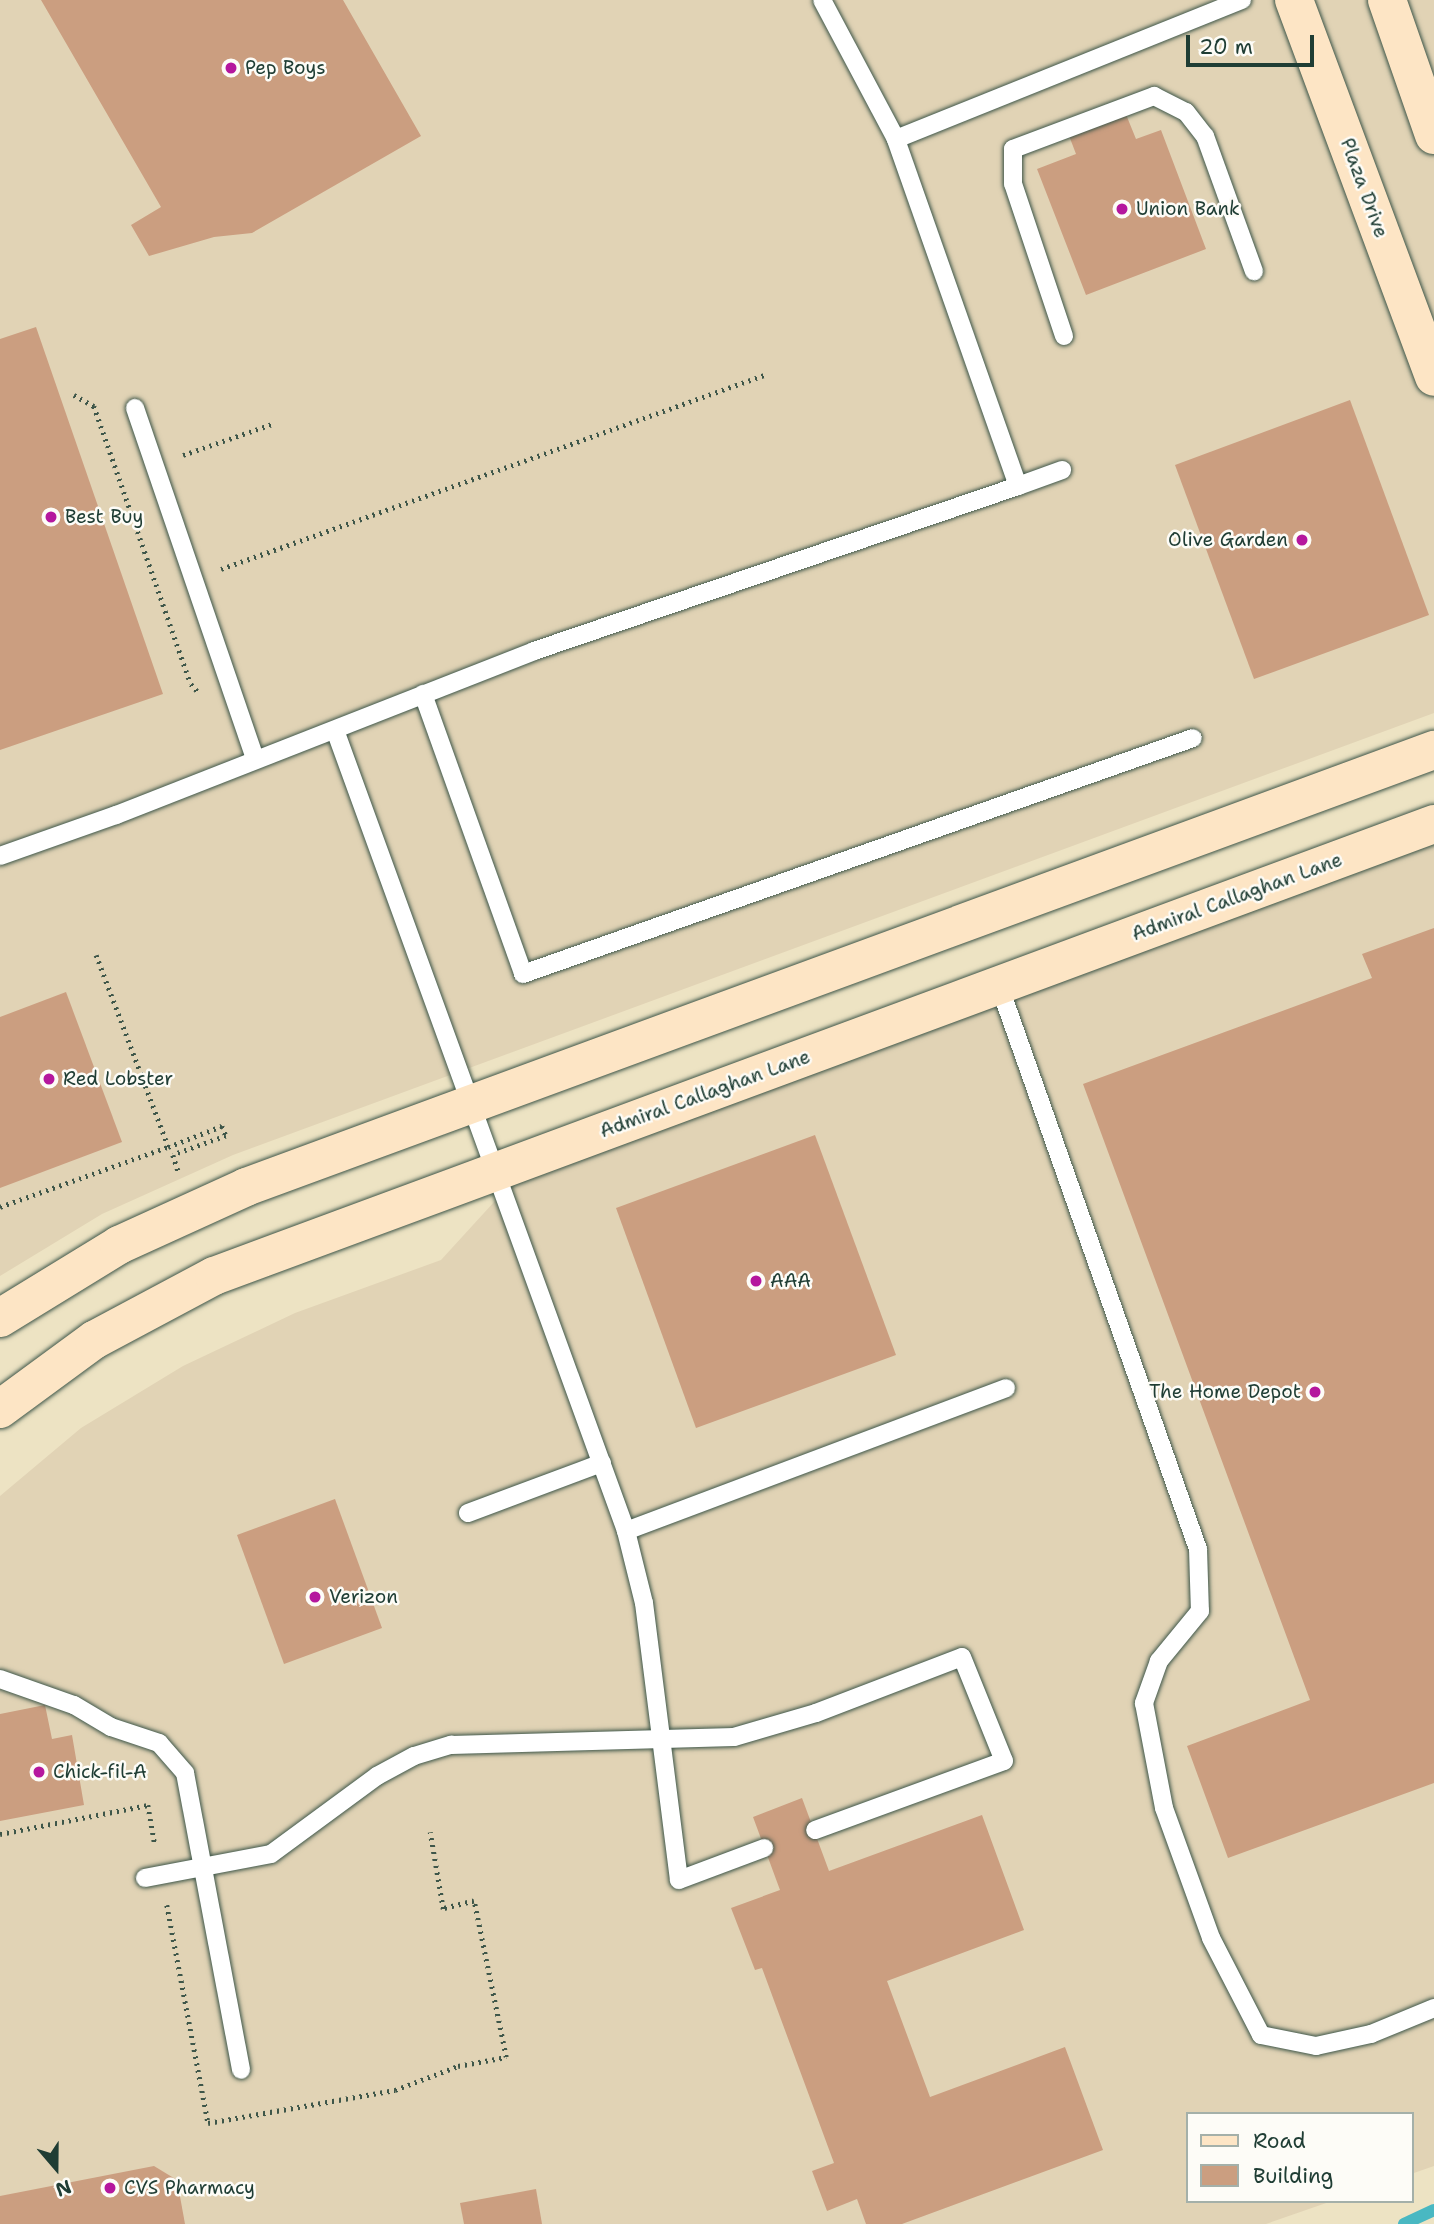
<!DOCTYPE html>
<html>
<head>
<meta charset="utf-8">
<style>
  body { margin:0 }
  #map { position:relative; width:1434px; height:2224px; overflow:hidden; background:#ede3c3; font-family:"Shantell Sans",sans-serif }
  div>[style] { position:absolute }
  [style*='--x'] { left:calc(var(--x)*1px); top:calc(var(--y)*1px); width:calc(var(--w)*1px); rotate:calc(var(--a)*1deg) }
  .built>* { inset:0; background:#e1d3b5 }
  .stream>* { height:12px; margin:-6px; padding:0 6px; transform-origin:6px; border-radius:6px; background:#49b8c2 }
  .building>* { inset:0; background:#cb9e80 }
  .path>* { height:4.5px; margin-top:-2.25px; transform-origin:0; background:repeating-linear-gradient(90deg,#3e5649 0 2px,transparent 0 7px) }
  .roads { filter:drop-shadow(0 0 2px #3e5649) drop-shadow(0 0 2px #3e5649) }
  .lane>* { height:18px; margin:-9px; padding:0 9px; transform-origin:9px; border-radius:9px; background:#fff }
  .secondary>* { height:38px; margin:-19px; padding:0 19px; transform-origin:19px; border-radius:19px; background:#fde5c5 }
  .dots>* { width:19px; height:19px; translate:-50% -50%; box-sizing:border-box; border:4px solid #fdfcf7; border-radius:50% }
  span { translate:-50% -50%; white-space:nowrap; text-align:center; line-height:1.15; -webkit-text-stroke:5px #fdfcf7; paint-order:stroke }
  .poi-label { font-size:19px; color:#1f3d34 }
  .left { translate:0 -50%; text-align:left }
  .right { translate:-100% -50%; text-align:right }
  .street-label { font-size:19px; color:#1f3d34 }
  .legend { position:absolute; left:1186px; top:2112px; width:228px; height:91px; box-sizing:border-box; background:#fdfcf7; border:2px solid #a4b0a9; margin:0; padding:9px 12px; list-style:none; font-size:21px; color:#1f3d34 }
  .legend li { display:flex; align-items:center; gap:14px; height:35px }
  .legend b { width:35px; border:2px solid #a4b0a9 }
  .north { position:absolute; left:21px; top:2133px; width:70px; height:70px; -webkit-text-stroke:5px #fdfcf7; paint-order:stroke; rotate:160deg; font-size:19px; font-weight:700; line-height:28px; text-align:center; color:#1f3d34 }
  .north::after { content:''; display:block; margin:auto; width:24px; height:32px; background:#1f3d34; clip-path:polygon(50% 0,100% 100%,50% 72%,0 100%) }
  .scale { position:absolute; left:1186px; top:35px; width:128px; height:32px; box-sizing:border-box; border:4px solid #1f3d34; border-top:0; padding-left:9px; font-size:21px; line-height:24px; white-space:nowrap; color:#1f3d34; -webkit-text-stroke:5px #fdfcf7; paint-order:stroke }
</style>
</head>
<body>
<div id="map">
  <div class="built">
    <i style="clip-path:polygon(0 0,1434px 0,1434px 713px,233px 1155px,102px 1214px,0 1276px)"></i>
    <i style="clip-path:polygon(1434px 832px,1434px 2166px,1411px 2174px,1411px 2114px,1187px 2114px,1187px 2201px,1332px 2201px,1266px 2224px,0 2224px,0 1496px,81px 1428px,183px 1366px,295px 1313px,441px 1260px,515px 1179px)"></i>
  </div>
  <div class="stream">
    <i style="--x:1404;--y:2224;--w:33;--a:-25"></i>
  </div>
  <div class="building">
    <i style="clip-path:polygon(41px 0,343px 0,421px 136px,252px 233px,214px 237px,149px 256px,131px 225px,161px 207px)"></i>
    <i style="clip-path:polygon(1125px 112px,1136px 139px,1161px 130px,1206px 249px,1086px 295px,1037px 169px,1076px 154px,1068px 133px)"></i>
    <i style="clip-path:polygon(36px 327px,163px 694px,0 750px,0 339px)"></i>
    <i style="clip-path:polygon(1350px 400px,1429px 615px,1254px 679px,1175px 465px)"></i>
    <i style="clip-path:polygon(1434px 928px,1434px 1783px,1228px 1858px,1187px 1746px,1310px 1700px,1083px 1084px,1372px 978px,1362px 954px)"></i>
    <i style="clip-path:polygon(66px 992px,122px 1142px,0 1188px,0 1017px)"></i>
    <i style="clip-path:polygon(815px 1135px,896px 1355px,696px 1428px,616px 1208px)"></i>
    <i style="clip-path:polygon(335px 1499px,382px 1628px,284px 1664px,237px 1535px)"></i>
    <i style="clip-path:polygon(45px 1705px,52px 1739px,72px 1735px,84px 1805px,0 1821px,0 1714px)"></i>
    <i style="clip-path:polygon(802px 1798px,829px 1871px,982px 1815px,1024px 1930px,887px 1981px,930px 2097px,1065px 2047px,1103px 2150px,902px 2224px,866px 2224px,857px 2199px,827px 2211px,812px 2171px,834px 2163px,762px 1968px,755px 1970px,731px 1908px,780px 1890px,753px 1817px)"></i>
    <i style="clip-path:polygon(154px 2166px,177px 2180px,185px 2224px,0 2224px,0 2196px)"></i>
    <i style="clip-path:polygon(536px 2189px,542px 2224px,464px 2224px,460px 2203px)"></i>
  </div>
  <div class="path">
    <i style="--x:74;--y:395;--w:23;--a:29"></i>
    <i style="--x:94;--y:406;--w:294;--a:70.8"></i>
    <i style="--x:191;--y:684;--w:11;--a:49"></i>
    <i style="--x:183;--y:455;--w:97;--a:-19.2"></i>
    <i style="--x:221;--y:569;--w:580;--a:-19.65"></i>
    <i style="--x:168;--y:1147;--w:58;--a:-21.3"></i>
    <i style="--x:222;--y:1126;--w:11;--a:68"></i>
    <i style="--x:226;--y:1136;--w:56;--a:160.3"></i>
    <i style="--x:173;--y:1155;--w:19;--a:72"></i>
    <i style="--x:0;--y:1207;--w:178;--a:-19.7"></i>
    <i style="--x:168;--y:1147;--w:205;--a:-110.6"></i>
    <i style="--x:0;--y:1834;--w:151;--a:-11.1"></i>
    <i style="--x:148;--y:1805;--w:41;--a:80.1"></i>
    <i style="--x:167;--y:1905;--w:222;--a:79.3"></i>
    <i style="--x:208;--y:2123;--w:190;--a:-10"></i>
    <i style="--x:395;--y:2090;--w:67;--a:-20.9"></i>
    <i style="--x:458;--y:2066;--w:49;--a:-10.6"></i>
    <i style="--x:506;--y:2057;--w:159;--a:-101.6"></i>
    <i style="--x:474;--y:1901;--w:32;--a:166"></i>
    <i style="--x:443;--y:1909;--w:78;--a:-99.6"></i>
  </div>
  <div class="roads">
    <div class="lane">
      <i style="--x:896;--y:139;--w:373;--a:-21.9"></i>
      <i style="--x:1064;--y:336;--w:160;--a:-108.5"></i>
      <i style="--x:1013;--y:184;--w:35;--a:-90"></i>
      <i style="--x:1013;--y:149;--w:151;--a:-20.6"></i>
      <i style="--x:1154;--y:96;--w:36;--a:27"></i>
      <i style="--x:1186;--y:112;--w:31;--a:52"></i>
      <i style="--x:1205;--y:136;--w:144;--a:70.1"></i>
      <i style="--x:135;--y:408;--w:371;--a:71.1"></i>
      <i style="--x:1018;--y:486;--w:47;--a:-20"></i>
      <i style="--x:423;--y:694;--w:297;--a:70.3"></i>
      <i style="--x:523;--y:974;--w:710;--a:-19.4"></i>
      <i style="--x:335;--y:730;--w:852;--a:70.03"></i>
      <i style="--x:626;--y:1531;--w:74;--a:76"></i>
      <i style="--x:644;--y:1603;--w:279;--a:82.8"></i>
      <i style="--x:679;--y:1880;--w:91;--a:-20.6"></i>
      <i style="--x:0;--y:856;--w:123;--a:-19.5"></i>
      <i style="--x:116;--y:815;--w:449;--a:-21.4"></i>
      <i style="--x:534;--y:651;--w:511;--a:-18.82"></i>
      <i style="--x:1018;--y:486;--w:368;--a:-109.4"></i>
      <i style="--x:896;--y:139;--w:157;--a:-118"></i>
      <i style="--x:999;--y:985;--w:598;--a:70.57"></i>
      <i style="--x:1198;--y:1549;--w:62;--a:88.2"></i>
      <i style="--x:1200;--y:1611;--w:65;--a:129.4"></i>
      <i style="--x:1159;--y:1661;--w:45;--a:109.7"></i>
      <i style="--x:1144;--y:1703;--w:107;--a:79.2"></i>
      <i style="--x:1164;--y:1808;--w:138;--a:70.1"></i>
      <i style="--x:1211;--y:1938;--w:109;--a:62.7"></i>
      <i style="--x:1261;--y:2035;--w:56;--a:11.3"></i>
      <i style="--x:1316;--y:2046;--w:56;--a:-12.3"></i>
      <i style="--x:1371;--y:2034;--w:68;--a:-22.4"></i>
      <i style="--x:468;--y:1513;--w:143;--a:-20.5"></i>
      <i style="--x:626;--y:1531;--w:406;--a:-20.6"></i>
      <i style="--x:0;--y:1679;--w:78;--a:19.4"></i>
      <i style="--x:74;--y:1705;--w:43;--a:30.7"></i>
      <i style="--x:111;--y:1727;--w:51;--a:18.4"></i>
      <i style="--x:159;--y:1743;--w:40;--a:49"></i>
      <i style="--x:185;--y:1773;--w:302;--a:79.3"></i>
      <i style="--x:145;--y:1878;--w:128;--a:-10.8"></i>
      <i style="--x:271;--y:1854;--w:132;--a:-36.3"></i>
      <i style="--x:377;--y:1776;--w:42;--a:-28.4"></i>
      <i style="--x:414;--y:1756;--w:39;--a:-17"></i>
      <i style="--x:451;--y:1745;--w:283;--a:-1.6"></i>
      <i style="--x:734;--y:1737;--w:85;--a:-16.3"></i>
      <i style="--x:816;--y:1713;--w:156;--a:-21"></i>
      <i style="--x:962;--y:1657;--w:112;--a:68"></i>
      <i style="--x:1004;--y:1761;--w:201;--a:159.9"></i>
    </div>
    <div class="secondary">
      <i style="--x:1294;--y:0;--w:402;--a:69.6"></i>
      <i style="--x:1387;--y:0;--w:143;--a:70.8"></i>
      <i style="--x:0;--y:1318;--w:140;--a:-31.5"></i>
      <i style="--x:119;--y:1245;--w:140;--a:-24.5"></i>
      <i style="--x:246;--y:1187;--w:1266;--a:-20.2"></i>
      <i style="--x:0;--y:1409;--w:117;--a:-36.3"></i>
      <i style="--x:94;--y:1340;--w:136;--a:-28.1"></i>
      <i style="--x:214;--y:1276;--w:1301;--a:-20.33"></i>
    </div>
  </div>
  <div class="dots">
    <i style="left:231px;top:68px;background:#b5179e"></i>
    <i style="left:1122px;top:209px;background:#b5179e"></i>
    <i style="left:51px;top:517px;background:#b5179e"></i>
    <i style="left:1302px;top:540px;background:#b5179e"></i>
    <i style="left:49px;top:1079px;background:#b5179e"></i>
    <i style="left:756px;top:1281px;background:#b5179e"></i>
    <i style="left:1315px;top:1392px;background:#b5179e"></i>
    <i style="left:315px;top:1597px;background:#b5179e"></i>
    <i style="left:39px;top:1772px;background:#b5179e"></i>
    <i style="left:110px;top:2188px;background:#b5179e"></i>
  </div>
  <div class="poi-label">
    <span class="left" style="left:245px;top:68px">Pep Boys</span>
    <span class="left" style="left:1136px;top:209px">Union Bank</span>
    <span class="left" style="left:65px;top:517px">Best Buy</span>
    <span class="right" style="left:1288px;top:540px">Olive Garden</span>
    <span class="left" style="left:63px;top:1079px">Red Lobster</span>
    <span class="left" style="left:770px;top:1281px">AAA</span>
    <span class="right" style="left:1301px;top:1392px">The Home Depot</span>
    <span class="left" style="left:329px;top:1597px">Verizon</span>
    <span class="left" style="left:53px;top:1772px">Chick-fil-A</span>
    <span class="left" style="left:124px;top:2188px">CVS Pharmacy</span>
  </div>
  <div class="street-label">
    <span style="left:1364px;top:188px;rotate:70deg">Plaza Drive</span>
    <span style="left:1237px;top:897px;rotate:-20deg">Admiral Callaghan Lane</span>
    <span style="left:705px;top:1094px;rotate:-20deg">Admiral Callaghan Lane</span>
  </div>
  <ul class="legend">
  <li><b style="height:9px;background:#fde5c5"></b>Road</li>
  <li><b style="height:19px;background:#cb9e80"></b>Building</li>
  </ul>
  <div class="north">N</div>
  <div class="scale">20 m</div>
</div>
</body>
</html>
